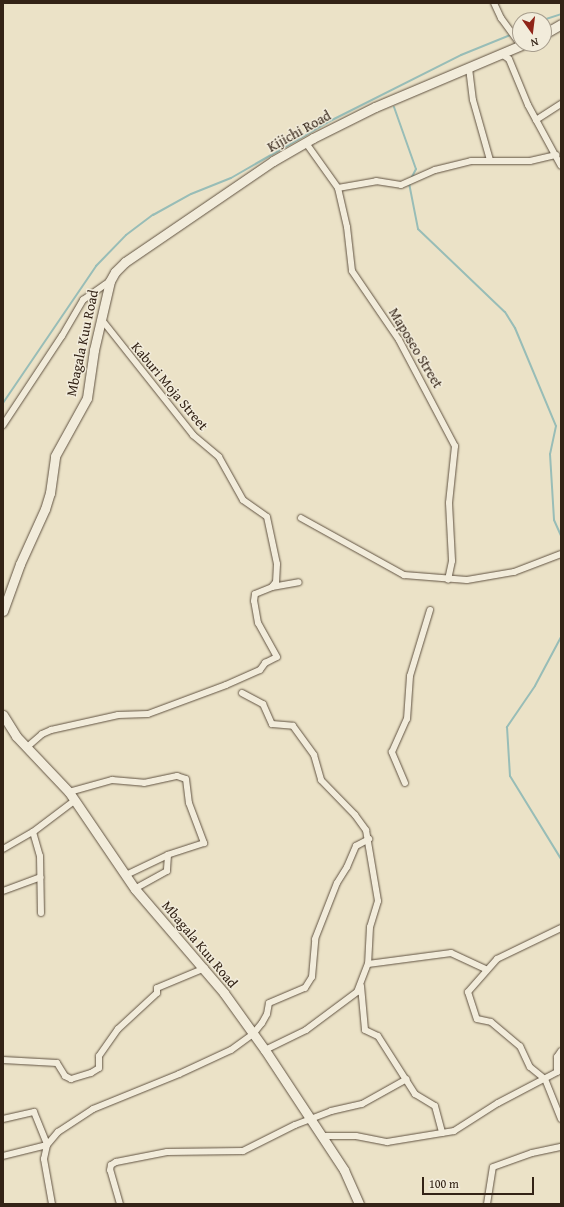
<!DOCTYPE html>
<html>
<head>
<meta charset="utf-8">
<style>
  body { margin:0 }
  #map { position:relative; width:564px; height:1207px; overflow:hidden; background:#ebe2c7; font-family:"Gentium Book Plus",serif }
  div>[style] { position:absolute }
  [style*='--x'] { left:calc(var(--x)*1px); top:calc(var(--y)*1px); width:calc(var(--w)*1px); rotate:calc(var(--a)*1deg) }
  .stream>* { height:2px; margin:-1px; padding:0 1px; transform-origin:1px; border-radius:1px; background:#98bdb7 }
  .roads { filter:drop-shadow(0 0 1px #615342) drop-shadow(0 0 1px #615342) }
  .street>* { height:6px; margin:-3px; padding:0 3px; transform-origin:3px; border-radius:3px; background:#f2ecdb }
  .secondary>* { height:9px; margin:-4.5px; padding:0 4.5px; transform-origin:4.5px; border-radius:4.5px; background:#f2ecdb }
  span { translate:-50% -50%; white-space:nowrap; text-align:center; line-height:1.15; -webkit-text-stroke:3px #f2ecdb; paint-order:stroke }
  .street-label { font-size:14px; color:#332316 }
  .frame { position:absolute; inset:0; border:4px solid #332316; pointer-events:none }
  .north { position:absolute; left:512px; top:12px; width:40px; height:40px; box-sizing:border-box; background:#f2ecdb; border:1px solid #a69c8c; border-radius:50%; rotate:166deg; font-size:11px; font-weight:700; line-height:16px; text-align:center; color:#332316 }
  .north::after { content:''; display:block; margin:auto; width:14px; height:18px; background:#8f2418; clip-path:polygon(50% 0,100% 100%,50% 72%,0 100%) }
  .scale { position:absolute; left:422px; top:1177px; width:112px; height:18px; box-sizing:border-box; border:2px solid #332316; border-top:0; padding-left:5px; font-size:12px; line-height:14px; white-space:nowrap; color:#332316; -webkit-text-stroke:3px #f2ecdb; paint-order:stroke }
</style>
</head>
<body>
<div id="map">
  <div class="stream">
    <i style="--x:543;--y:20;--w:19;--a:-18"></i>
    <i style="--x:394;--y:107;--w:66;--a:70.5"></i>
    <i style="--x:416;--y:169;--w:11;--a:117"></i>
    <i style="--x:409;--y:183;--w:47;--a:78.9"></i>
    <i style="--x:418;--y:229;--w:120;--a:43.7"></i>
    <i style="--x:505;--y:312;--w:19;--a:58"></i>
    <i style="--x:515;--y:328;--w:106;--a:67.3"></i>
    <i style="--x:556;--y:426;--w:29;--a:102"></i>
    <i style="--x:550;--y:454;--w:66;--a:86.5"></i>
    <i style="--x:554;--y:520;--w:17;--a:66"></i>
    <i style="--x:3;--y:403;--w:166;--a:-55.8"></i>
    <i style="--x:96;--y:266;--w:43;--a:-45.9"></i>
    <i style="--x:126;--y:235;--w:34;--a:-37"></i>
    <i style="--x:153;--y:215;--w:43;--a:-28.9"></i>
    <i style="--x:191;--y:194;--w:43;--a:-21.8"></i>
    <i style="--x:231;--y:178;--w:114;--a:-29.9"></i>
    <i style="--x:330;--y:121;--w:147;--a:-26.7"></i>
    <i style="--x:461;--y:55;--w:64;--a:-22.1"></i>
    <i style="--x:561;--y:637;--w:55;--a:118"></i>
    <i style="--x:535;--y:686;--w:50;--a:124.3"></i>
    <i style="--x:507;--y:727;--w:49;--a:86.5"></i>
    <i style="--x:510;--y:776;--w:97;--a:58.4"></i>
  </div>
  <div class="roads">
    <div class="street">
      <i style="--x:494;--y:3;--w:17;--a:65"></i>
      <i style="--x:501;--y:18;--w:34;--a:54"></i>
      <i style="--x:503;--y:55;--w:7;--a:34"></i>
      <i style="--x:509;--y:59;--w:50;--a:67.6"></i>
      <i style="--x:528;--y:105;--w:69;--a:61.6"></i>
      <i style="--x:469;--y:68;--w:32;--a:83"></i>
      <i style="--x:473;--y:100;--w:62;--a:74.2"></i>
      <i style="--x:536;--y:120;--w:30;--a:-33"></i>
      <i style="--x:306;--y:143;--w:55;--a:54.6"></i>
      <i style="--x:338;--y:188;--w:40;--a:77"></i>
      <i style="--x:347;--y:227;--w:44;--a:83.5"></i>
      <i style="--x:352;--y:271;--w:83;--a:55.7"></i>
      <i style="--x:399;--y:340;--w:120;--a:62.2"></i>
      <i style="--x:455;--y:446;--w:57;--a:96"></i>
      <i style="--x:449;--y:503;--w:58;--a:87"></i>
      <i style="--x:452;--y:561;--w:19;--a:102"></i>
      <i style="--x:338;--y:188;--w:39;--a:-10"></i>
      <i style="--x:376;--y:181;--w:25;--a:9"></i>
      <i style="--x:401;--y:185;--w:37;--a:-24"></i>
      <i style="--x:435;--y:170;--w:37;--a:-14"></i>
      <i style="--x:471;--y:161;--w:59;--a:0"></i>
      <i style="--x:530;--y:161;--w:27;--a:-13"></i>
      <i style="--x:102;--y:320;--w:147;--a:51.6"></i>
      <i style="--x:193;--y:435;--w:34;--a:40"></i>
      <i style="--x:219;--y:457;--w:49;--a:60.8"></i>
      <i style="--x:243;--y:500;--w:29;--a:35"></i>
      <i style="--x:267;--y:517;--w:48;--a:78"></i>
      <i style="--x:277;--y:564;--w:18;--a:93"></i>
      <i style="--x:276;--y:582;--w:6;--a:129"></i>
      <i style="--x:3;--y:425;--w:107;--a:-56.5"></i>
      <i style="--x:62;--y:336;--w:42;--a:-59.7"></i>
      <i style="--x:83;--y:300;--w:33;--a:-35"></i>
      <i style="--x:301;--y:518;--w:118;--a:29"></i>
      <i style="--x:404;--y:575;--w:63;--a:4.5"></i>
      <i style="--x:467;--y:580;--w:48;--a:-9.7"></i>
      <i style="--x:514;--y:572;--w:50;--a:-21"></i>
      <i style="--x:242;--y:693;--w:24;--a:28"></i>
      <i style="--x:263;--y:704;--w:22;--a:66"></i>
      <i style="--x:272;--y:724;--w:21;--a:5"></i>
      <i style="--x:293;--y:726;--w:36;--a:54"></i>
      <i style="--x:314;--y:755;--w:26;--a:74"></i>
      <i style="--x:321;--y:780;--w:49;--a:45.8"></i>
      <i style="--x:355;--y:815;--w:19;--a:54"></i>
      <i style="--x:366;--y:830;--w:72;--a:80.4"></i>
      <i style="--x:378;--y:901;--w:27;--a:107"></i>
      <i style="--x:370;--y:927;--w:37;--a:93"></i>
      <i style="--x:26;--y:748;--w:21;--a:-41"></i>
      <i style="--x:42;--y:734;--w:10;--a:-24"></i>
      <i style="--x:51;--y:730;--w:69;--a:-12.6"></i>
      <i style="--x:118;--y:715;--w:30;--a:-2"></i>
      <i style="--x:148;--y:714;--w:83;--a:-20.4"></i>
      <i style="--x:226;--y:685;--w:37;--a:-24"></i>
      <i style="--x:260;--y:670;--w:9;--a:-54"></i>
      <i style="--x:265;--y:663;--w:13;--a:-27"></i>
      <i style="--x:277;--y:657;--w:39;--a:-119"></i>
      <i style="--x:258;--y:623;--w:22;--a:-100"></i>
      <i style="--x:254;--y:601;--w:7;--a:-82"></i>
      <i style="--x:255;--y:594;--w:18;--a:-22"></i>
      <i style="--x:272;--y:587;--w:27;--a:-10"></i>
      <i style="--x:405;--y:783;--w:34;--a:-113"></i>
      <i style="--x:392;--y:752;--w:36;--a:-66"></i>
      <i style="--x:407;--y:719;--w:43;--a:-86"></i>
      <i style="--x:410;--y:676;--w:69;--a:-73.1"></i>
      <i style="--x:69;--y:792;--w:45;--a:-15.6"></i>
      <i style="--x:112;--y:780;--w:32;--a:5"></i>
      <i style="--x:144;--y:783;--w:34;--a:-12"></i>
      <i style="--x:177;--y:776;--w:9;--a:18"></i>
      <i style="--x:186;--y:779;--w:24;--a:83"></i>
      <i style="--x:189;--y:803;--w:43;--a:69.4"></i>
      <i style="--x:204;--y:843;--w:38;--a:162"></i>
      <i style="--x:168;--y:855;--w:16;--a:94"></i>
      <i style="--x:167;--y:871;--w:37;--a:151"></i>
      <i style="--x:33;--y:832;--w:25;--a:74"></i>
      <i style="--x:40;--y:856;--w:57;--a:89"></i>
      <i style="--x:3;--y:849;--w:34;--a:-30"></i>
      <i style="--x:33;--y:832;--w:51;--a:-37.1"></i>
      <i style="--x:126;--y:875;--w:47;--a:-25.5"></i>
      <i style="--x:3;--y:891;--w:40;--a:-20.2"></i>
      <i style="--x:561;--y:928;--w:71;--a:154.2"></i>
      <i style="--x:497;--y:959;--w:44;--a:131.3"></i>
      <i style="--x:468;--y:992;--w:28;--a:72"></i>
      <i style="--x:477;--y:1019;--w:14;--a:12"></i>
      <i style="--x:491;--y:1022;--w:38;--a:40"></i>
      <i style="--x:520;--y:1046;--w:23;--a:65"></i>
      <i style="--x:530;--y:1067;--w:19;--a:39"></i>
      <i style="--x:545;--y:1079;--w:43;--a:68.2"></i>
      <i style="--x:361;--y:986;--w:44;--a:84.8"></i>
      <i style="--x:365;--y:1030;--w:14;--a:25"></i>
      <i style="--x:378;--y:1036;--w:69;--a:57.5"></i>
      <i style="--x:415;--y:1094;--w:23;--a:31"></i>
      <i style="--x:435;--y:1106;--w:28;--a:75"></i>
      <i style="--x:265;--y:1050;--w:46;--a:-26"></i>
      <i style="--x:306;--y:1030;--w:64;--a:-36.7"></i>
      <i style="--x:357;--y:992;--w:30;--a:-69"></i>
      <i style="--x:368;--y:964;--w:84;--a:-7.5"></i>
      <i style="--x:451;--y:953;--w:38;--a:25"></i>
      <i style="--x:3;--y:1060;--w:54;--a:3.2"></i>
      <i style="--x:57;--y:1063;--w:15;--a:58"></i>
      <i style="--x:65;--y:1076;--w:7;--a:27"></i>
      <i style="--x:71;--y:1079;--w:21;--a:-17"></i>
      <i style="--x:91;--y:1073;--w:9;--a:-32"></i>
      <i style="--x:99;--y:1068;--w:12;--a:-90"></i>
      <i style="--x:99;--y:1056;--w:33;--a:-55"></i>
      <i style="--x:118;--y:1029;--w:53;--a:-42.7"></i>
      <i style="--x:157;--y:993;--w:5;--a:-90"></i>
      <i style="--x:157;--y:988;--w:52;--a:-22.6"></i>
      <i style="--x:3;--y:1119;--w:32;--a:-13"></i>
      <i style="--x:34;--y:1112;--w:35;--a:68"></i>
      <i style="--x:47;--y:1145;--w:45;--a:166"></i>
      <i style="--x:322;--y:1136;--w:34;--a:0"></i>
      <i style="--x:356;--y:1136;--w:32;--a:11"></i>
      <i style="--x:387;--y:1142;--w:68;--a:-9.3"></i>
      <i style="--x:454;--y:1131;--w:52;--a:-32.5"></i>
      <i style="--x:498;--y:1103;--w:67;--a:-27.7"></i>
      <i style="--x:557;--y:1072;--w:15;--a:-90"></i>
      <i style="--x:557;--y:1057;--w:7;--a:-56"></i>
      <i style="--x:52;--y:1204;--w:46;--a:-100.1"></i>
      <i style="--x:44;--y:1159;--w:14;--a:-78"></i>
      <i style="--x:47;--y:1145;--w:17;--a:-50"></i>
      <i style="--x:58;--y:1132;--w:42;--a:-33.3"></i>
      <i style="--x:93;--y:1109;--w:93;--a:-22.1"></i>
      <i style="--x:179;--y:1074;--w:57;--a:-24.8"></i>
      <i style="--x:231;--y:1050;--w:27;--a:-36"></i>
      <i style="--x:253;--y:1034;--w:14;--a:-51"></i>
      <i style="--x:262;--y:1023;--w:10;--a:-61"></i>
      <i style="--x:267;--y:1014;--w:11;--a:-80"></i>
      <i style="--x:269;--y:1003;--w:39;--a:-23"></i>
      <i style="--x:305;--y:988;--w:13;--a:-58"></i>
      <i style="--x:312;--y:977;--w:38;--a:-85"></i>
      <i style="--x:315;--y:939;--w:60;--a:-68.6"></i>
      <i style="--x:337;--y:883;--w:19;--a:-58"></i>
      <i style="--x:347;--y:867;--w:23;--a:-67"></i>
      <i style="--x:356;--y:846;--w:15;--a:-28"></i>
      <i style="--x:120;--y:1204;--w:35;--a:-106"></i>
      <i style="--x:110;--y:1170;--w:5;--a:-79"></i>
      <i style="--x:111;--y:1165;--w:6;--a:-31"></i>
      <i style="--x:116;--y:1162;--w:52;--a:-11.1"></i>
      <i style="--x:167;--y:1152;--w:76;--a:-0.8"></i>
      <i style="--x:243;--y:1151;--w:58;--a:-26.6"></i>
      <i style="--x:295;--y:1125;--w:39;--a:-21"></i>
      <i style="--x:331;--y:1111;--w:32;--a:-13"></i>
      <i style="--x:362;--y:1104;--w:51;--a:-29.1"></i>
      <i style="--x:487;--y:1204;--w:37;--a:-81"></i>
      <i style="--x:493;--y:1167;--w:41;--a:-19.7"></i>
      <i style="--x:532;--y:1153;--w:30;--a:-12"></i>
    </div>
    <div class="secondary">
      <i style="--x:544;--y:34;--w:20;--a:-30"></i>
      <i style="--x:3;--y:611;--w:50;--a:-70.1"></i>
      <i style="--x:20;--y:564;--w:60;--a:-65.6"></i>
      <i style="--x:45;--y:509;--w:17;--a:-73"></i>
      <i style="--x:50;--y:493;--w:37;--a:-82"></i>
      <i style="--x:55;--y:456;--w:66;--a:-61.1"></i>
      <i style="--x:87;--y:398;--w:49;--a:-81.7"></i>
      <i style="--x:94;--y:350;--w:71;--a:-76.9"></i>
      <i style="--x:110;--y:281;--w:10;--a:-61"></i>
      <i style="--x:115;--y:272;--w:14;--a:-45"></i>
      <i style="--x:125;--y:262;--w:179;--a:-34.3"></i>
      <i style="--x:273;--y:161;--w:46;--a:-29.9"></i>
      <i style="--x:313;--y:138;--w:69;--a:-26.6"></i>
      <i style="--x:375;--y:107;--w:162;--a:-22.9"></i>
      <i style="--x:3;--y:715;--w:25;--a:58"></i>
      <i style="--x:16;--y:736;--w:77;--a:46.6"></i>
      <i style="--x:69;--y:792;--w:117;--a:55.8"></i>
      <i style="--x:135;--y:889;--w:137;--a:49.4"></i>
      <i style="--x:224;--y:993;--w:70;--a:54.3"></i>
      <i style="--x:265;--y:1050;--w:144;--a:56.6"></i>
      <i style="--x:344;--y:1170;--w:37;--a:66"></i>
    </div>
  </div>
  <div class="street-label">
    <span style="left:299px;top:131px;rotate:-29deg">Kijichi Road</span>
    <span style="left:82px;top:343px;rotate:-78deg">Mbagala Kuu Road</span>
    <span style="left:416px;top:348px;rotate:59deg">Maposeo Street</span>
    <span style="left:170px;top:386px;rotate:50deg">Kaburi Moja Street</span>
    <span style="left:200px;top:944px;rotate:50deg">Mbagala Kuu Road</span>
  </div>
  <div class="frame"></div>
  <div class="north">N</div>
  <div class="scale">100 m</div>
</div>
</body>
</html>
